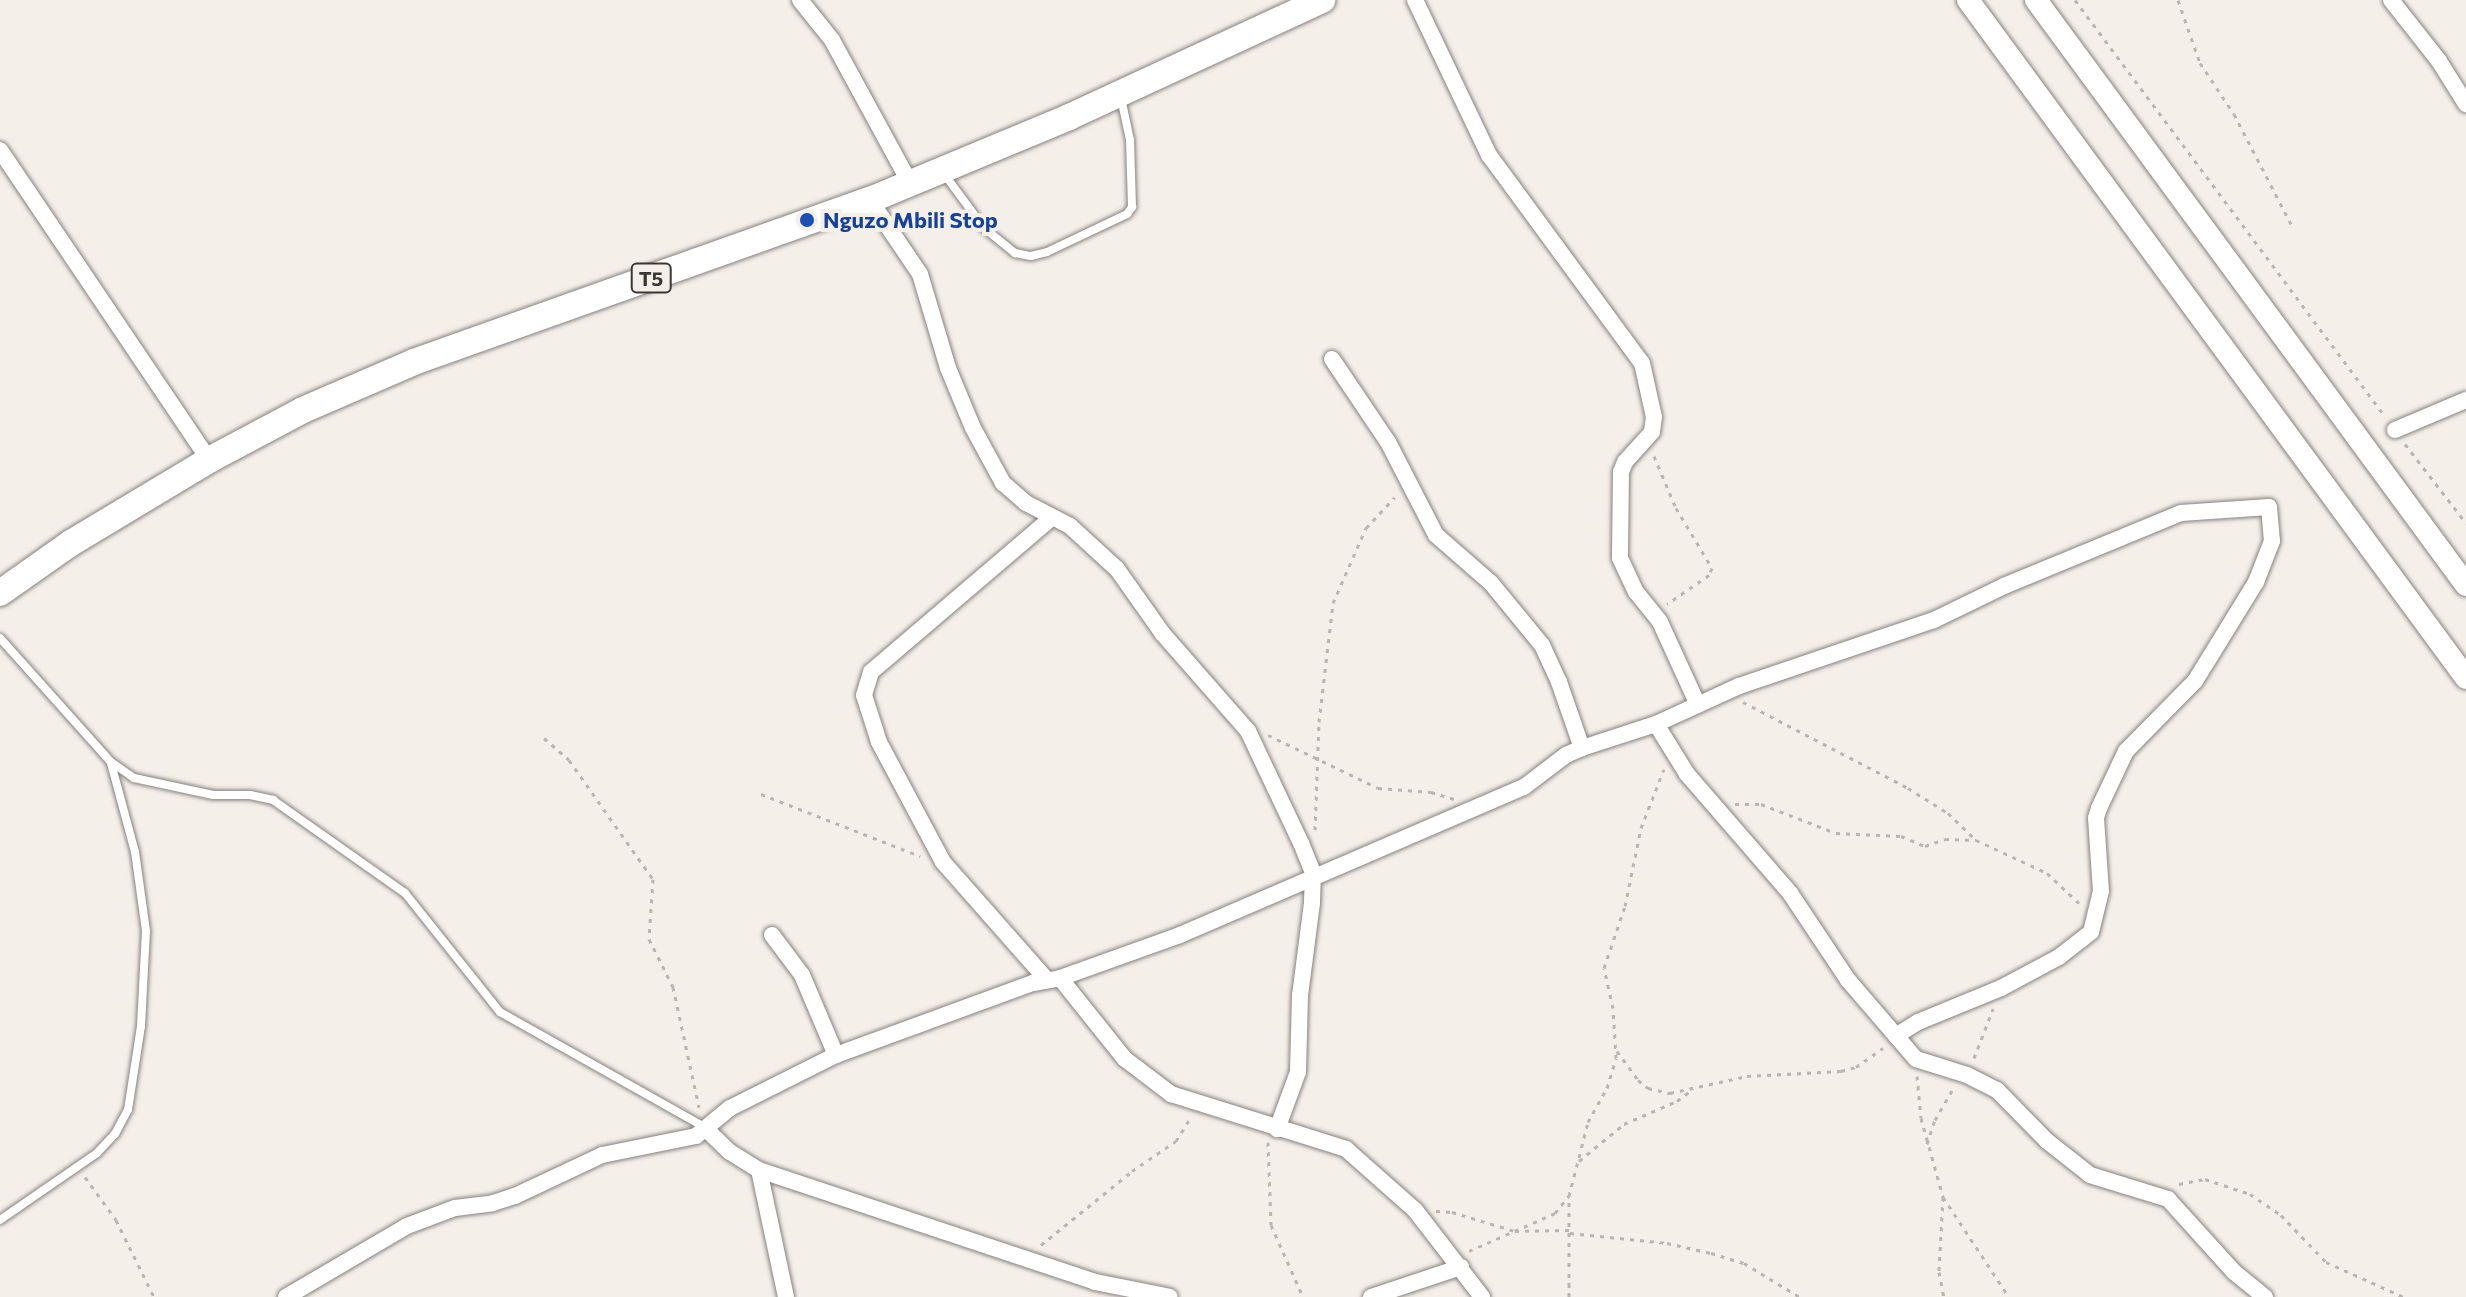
<!DOCTYPE html>
<html>
<head>
<meta charset="utf-8">
<style>
  body { margin:0 }
  #map { position:relative; width:2466px; height:1297px; overflow:hidden; background:#f5efea; font-family:Commissioner,sans-serif }
  div>[style] { position:absolute }
  [style*='--x'] { left:calc(var(--x)*1px); top:calc(var(--y)*1px); width:calc(var(--w)*1px); rotate:calc(var(--a)*1deg) }
  .path>* { height:3px; margin-top:-1.5px; transform-origin:0; background:repeating-linear-gradient(90deg,#bab5b1 0 4px,transparent 0 10px) }
  .roads { filter:drop-shadow(0 0 2px #86817c) drop-shadow(0 0 2px #86817c) }
  .service>* { height:8px; margin:-4px; padding:0 4px; transform-origin:4px; border-radius:4px; background:#fff }
  .minor>* { height:16px; margin:-8px; padding:0 8px; transform-origin:8px; border-radius:8px; background:#fff }
  .secondary>* { height:22px; margin:-11px; padding:0 11px; transform-origin:11px; border-radius:11px; background:#fff }
  .trunk>* { height:26px; margin:-13px; padding:0 13px; transform-origin:13px; border-radius:13px; background:#fff }
  .dots>* { width:22px; height:22px; translate:-50% -50%; box-sizing:border-box; border:4px solid #f5efea; border-radius:50% }
  span { translate:-50% -50%; white-space:nowrap; text-align:center; line-height:1.15; -webkit-text-stroke:8px #f5efea; paint-order:stroke }
  .shield-label span { padding:2px 6px; background:#f5efea; border:2px solid; border-radius:6px; -webkit-text-stroke-width:0 }
  .shield-label { font-size:20px; color:#393735; font-weight:700 }
  .transit-label { font-size:22px; color:#164399; font-weight:700 }
  .left { translate:0 -50%; text-align:left }
</style>
</head>
<body>
<div id="map">
  <div class="path">
    <i style="--x:2075;--y:0;--w:517;--a:53.33"></i>
    <i style="--x:2178;--y:0;--w:67;--a:70.8"></i>
    <i style="--x:2200;--y:63;--w:61;--a:56.3"></i>
    <i style="--x:2234;--y:114;--w:124;--a:62.6"></i>
    <i style="--x:2405;--y:444;--w:100;--a:52.3"></i>
    <i style="--x:1654;--y:456;--w:56;--a:67.1"></i>
    <i style="--x:1676;--y:508;--w:70;--a:59"></i>
    <i style="--x:1712;--y:568;--w:8;--a:113"></i>
    <i style="--x:1709;--y:575;--w:51;--a:145.4"></i>
    <i style="--x:1743;--y:702;--w:186;--a:27.5"></i>
    <i style="--x:1908;--y:788;--w:47;--a:32"></i>
    <i style="--x:1948;--y:813;--w:39;--a:44"></i>
    <i style="--x:1268;--y:735;--w:122;--a:25.7"></i>
    <i style="--x:1378;--y:788;--w:53;--a:4.3"></i>
    <i style="--x:1431;--y:792;--w:24;--a:17"></i>
    <i style="--x:544;--y:738;--w:33;--a:41"></i>
    <i style="--x:569;--y:760;--w:146;--a:54.8"></i>
    <i style="--x:653;--y:879;--w:60;--a:93.8"></i>
    <i style="--x:649;--y:939;--w:54;--a:63.4"></i>
    <i style="--x:673;--y:987;--w:123;--a:77.8"></i>
    <i style="--x:761;--y:794;--w:171;--a:21.3"></i>
    <i style="--x:1735;--y:804;--w:26;--a:0"></i>
    <i style="--x:1761;--y:804;--w:80;--a:21.1"></i>
    <i style="--x:1836;--y:833;--w:65;--a:2.6"></i>
    <i style="--x:1901;--y:836;--w:26;--a:23"></i>
    <i style="--x:1925;--y:846;--w:21;--a:-19"></i>
    <i style="--x:1945;--y:839;--w:31;--a:2"></i>
    <i style="--x:1976;--y:840;--w:78;--a:24.9"></i>
    <i style="--x:2047;--y:873;--w:44;--a:43.2"></i>
    <i style="--x:1315;--y:830;--w:108;--a:-87.9"></i>
    <i style="--x:1319;--y:722;--w:120;--a:-83.3"></i>
    <i style="--x:1333;--y:603;--w:82;--a:-66.3"></i>
    <i style="--x:1366;--y:528;--w:42;--a:-46.9"></i>
    <i style="--x:1617;--y:1051;--w:36;--a:54"></i>
    <i style="--x:1638;--y:1080;--w:13;--a:39"></i>
    <i style="--x:1648;--y:1088;--w:23;--a:13"></i>
    <i style="--x:1670;--y:1093;--w:79;--a:-12.4"></i>
    <i style="--x:1747;--y:1076;--w:94;--a:-3"></i>
    <i style="--x:1841;--y:1071;--w:16;--a:-15"></i>
    <i style="--x:1856;--y:1067;--w:33;--a:-35"></i>
    <i style="--x:1974;--y:1058;--w:53;--a:-68.8"></i>
    <i style="--x:1917;--y:1076;--w:42;--a:84.6"></i>
    <i style="--x:1921;--y:1118;--w:82;--a:74.4"></i>
    <i style="--x:1943;--y:1197;--w:120;--a:56.6"></i>
    <i style="--x:1268;--y:1142;--w:83;--a:87.9"></i>
    <i style="--x:1271;--y:1225;--w:79;--a:66"></i>
    <i style="--x:1927;--y:1144;--w:25;--a:-72"></i>
    <i style="--x:1935;--y:1120;--w:34;--a:-60"></i>
    <i style="--x:1579;--y:1161;--w:58;--a:-39.4"></i>
    <i style="--x:1624;--y:1124;--w:58;--a:-23.5"></i>
    <i style="--x:1677;--y:1101;--w:20;--a:-37"></i>
    <i style="--x:85;--y:1177;--w:53;--a:54.2"></i>
    <i style="--x:116;--y:1220;--w:86;--a:63.7"></i>
    <i style="--x:2179;--y:1184;--w:26;--a:-11"></i>
    <i style="--x:2205;--y:1179;--w:47;--a:18.4"></i>
    <i style="--x:2250;--y:1194;--w:37;--a:34"></i>
    <i style="--x:2281;--y:1215;--w:65;--a:46.2"></i>
    <i style="--x:2326;--y:1262;--w:85;--a:24.2"></i>
    <i style="--x:1943;--y:1197;--w:75;--a:93.1"></i>
    <i style="--x:1939;--y:1272;--w:25;--a:79"></i>
    <i style="--x:1436;--y:1211;--w:16;--a:4"></i>
    <i style="--x:1452;--y:1212;--w:66;--a:16.8"></i>
    <i style="--x:1515;--y:1231;--w:55;--a:-1"></i>
    <i style="--x:1570;--y:1233;--w:98;--a:5.9"></i>
    <i style="--x:1667;--y:1243;--w:45;--a:12.8"></i>
    <i style="--x:1711;--y:1253;--w:34;--a:17"></i>
    <i style="--x:1744;--y:1263;--w:66;--a:31.3"></i>
    <i style="--x:1041;--y:1245;--w:117;--a:-39.1"></i>
    <i style="--x:1132;--y:1171;--w:53;--a:-34.3"></i>
    <i style="--x:1176;--y:1141;--w:25;--a:-58"></i>
    <i style="--x:1469;--y:1251;--w:94;--a:-23.8"></i>
    <i style="--x:1555;--y:1213;--w:22;--a:-51"></i>
    <i style="--x:1569;--y:1297;--w:101;--a:-90"></i>
    <i style="--x:1569;--y:1196;--w:76;--a:-75.6"></i>
    <i style="--x:1588;--y:1122;--w:39;--a:-61"></i>
    <i style="--x:1607;--y:1088;--w:31;--a:-73"></i>
    <i style="--x:1616;--y:1058;--w:50;--a:-93.4"></i>
    <i style="--x:1613;--y:1008;--w:41;--a:-102.7"></i>
    <i style="--x:1604;--y:968;--w:65;--a:-71.3"></i>
    <i style="--x:1625;--y:906;--w:80;--a:-78.4"></i>
    <i style="--x:1641;--y:828;--w:63;--a:-68.7"></i>
  </div>
  <div class="roads">
    <div class="service">
      <i style="--x:945;--y:175;--w:66;--a:53.7"></i>
      <i style="--x:984;--y:228;--w:40;--a:39"></i>
      <i style="--x:1015;--y:253;--w:16;--a:11"></i>
      <i style="--x:1031;--y:256;--w:16;--a:-14"></i>
      <i style="--x:1047;--y:252;--w:89;--a:-25.4"></i>
      <i style="--x:1127;--y:214;--w:9;--a:-54"></i>
      <i style="--x:1132;--y:207;--w:67;--a:-91.7"></i>
      <i style="--x:1130;--y:140;--w:43;--a:-102.1"></i>
      <i style="--x:0;--y:638;--w:166;--a:48.2"></i>
      <i style="--x:111;--y:762;--w:28;--a:35"></i>
      <i style="--x:134;--y:778;--w:81;--a:12.1"></i>
      <i style="--x:213;--y:795;--w:37;--a:0"></i>
      <i style="--x:250;--y:795;--w:24;--a:12"></i>
      <i style="--x:273;--y:800;--w:161;--a:35.2"></i>
      <i style="--x:405;--y:893;--w:152;--a:51.4"></i>
      <i style="--x:500;--y:1012;--w:236;--a:29.4"></i>
      <i style="--x:0;--y:1220;--w:118;--a:-34.6"></i>
      <i style="--x:97;--y:1153;--w:26;--a:-47"></i>
      <i style="--x:115;--y:1134;--w:27;--a:-62"></i>
      <i style="--x:128;--y:1110;--w:85;--a:-81.2"></i>
      <i style="--x:141;--y:1026;--w:95;--a:-87"></i>
      <i style="--x:146;--y:931;--w:80;--a:-97.9"></i>
      <i style="--x:135;--y:852;--w:92;--a:-105.1"></i>
    </div>
    <div class="minor">
      <i style="--x:800;--y:0;--w:51;--a:51.3"></i>
      <i style="--x:832;--y:40;--w:163;--a:61.4"></i>
      <i style="--x:1415;--y:0;--w:172;--a:64.5"></i>
      <i style="--x:1489;--y:155;--w:258;--a:53.7"></i>
      <i style="--x:1642;--y:363;--w:55;--a:77.5"></i>
      <i style="--x:1654;--y:417;--w:15;--a:98"></i>
      <i style="--x:1652;--y:432;--w:40;--a:132"></i>
      <i style="--x:1625;--y:462;--w:11;--a:112"></i>
      <i style="--x:1621;--y:472;--w:86;--a:90.7"></i>
      <i style="--x:1620;--y:558;--w:38;--a:65"></i>
      <i style="--x:1636;--y:592;--w:38;--a:51"></i>
      <i style="--x:1660;--y:622;--w:91;--a:65.4"></i>
      <i style="--x:2391;--y:0;--w:78;--a:51.8"></i>
      <i style="--x:2439;--y:61;--w:51;--a:57.9"></i>
      <i style="--x:0;--y:150;--w:374;--a:56"></i>
      <i style="--x:870;--y:200;--w:89;--a:56"></i>
      <i style="--x:920;--y:274;--w:98;--a:73.4"></i>
      <i style="--x:948;--y:368;--w:65;--a:67.4"></i>
      <i style="--x:973;--y:428;--w:63;--a:61.4"></i>
      <i style="--x:1003;--y:483;--w:30;--a:41"></i>
      <i style="--x:1026;--y:503;--w:50;--a:27.6"></i>
      <i style="--x:1070;--y:526;--w:64;--a:42.5"></i>
      <i style="--x:1117;--y:569;--w:80;--a:54.7"></i>
      <i style="--x:1163;--y:634;--w:129;--a:48.8"></i>
      <i style="--x:1248;--y:731;--w:124;--a:64.7"></i>
      <i style="--x:1301;--y:843;--w:32;--a:68"></i>
      <i style="--x:1313;--y:873;--w:30;--a:92"></i>
      <i style="--x:1312;--y:903;--w:93;--a:97.4"></i>
      <i style="--x:1300;--y:995;--w:77;--a:91.5"></i>
      <i style="--x:1298;--y:1072;--w:61;--a:110.2"></i>
      <i style="--x:1332;--y:359;--w:100;--a:56"></i>
      <i style="--x:1388;--y:442;--w:105;--a:62.7"></i>
      <i style="--x:1436;--y:535;--w:73;--a:41.1"></i>
      <i style="--x:1491;--y:583;--w:80;--a:50.6"></i>
      <i style="--x:1542;--y:645;--w:41;--a:65.3"></i>
      <i style="--x:1559;--y:682;--w:70;--a:70.8"></i>
      <i style="--x:2395;--y:430;--w:77;--a:-22.9"></i>
      <i style="--x:1656;--y:724;--w:59;--a:58.2"></i>
      <i style="--x:1687;--y:774;--w:157;--a:49.1"></i>
      <i style="--x:1790;--y:893;--w:105;--a:56.3"></i>
      <i style="--x:1848;--y:980;--w:104;--a:49.3"></i>
      <i style="--x:1916;--y:1059;--w:53;--a:17.4"></i>
      <i style="--x:1967;--y:1075;--w:34;--a:27"></i>
      <i style="--x:1997;--y:1090;--w:71;--a:45.6"></i>
      <i style="--x:2047;--y:1141;--w:55;--a:38.3"></i>
      <i style="--x:2090;--y:1175;--w:82;--a:17.1"></i>
      <i style="--x:2168;--y:1199;--w:98;--a:47.9"></i>
      <i style="--x:2234;--y:1272;--w:40;--a:39"></i>
      <i style="--x:772;--y:935;--w:50;--a:53.1"></i>
      <i style="--x:802;--y:975;--w:87;--a:67"></i>
      <i style="--x:1060;--y:978;--w:104;--a:51.3"></i>
      <i style="--x:1125;--y:1059;--w:58;--a:37.3"></i>
      <i style="--x:1171;--y:1094;--w:183;--a:17.4"></i>
      <i style="--x:1346;--y:1149;--w:92;--a:41.5"></i>
      <i style="--x:1415;--y:1210;--w:110;--a:52.4"></i>
      <i style="--x:1047;--y:980;--w:157;--a:-131.4"></i>
      <i style="--x:943;--y:862;--w:136;--a:-118.1"></i>
      <i style="--x:879;--y:742;--w:49;--a:-107.7"></i>
      <i style="--x:864;--y:695;--w:24;--a:-73"></i>
      <i style="--x:871;--y:672;--w:237;--a:-40.5"></i>
      <i style="--x:706;--y:1129;--w:33;--a:44"></i>
      <i style="--x:730;--y:1152;--w:34;--a:32"></i>
      <i style="--x:759;--y:1170;--w:354;--a:18.4"></i>
      <i style="--x:1095;--y:1282;--w:76;--a:11.3"></i>
      <i style="--x:759;--y:1170;--w:130;--a:78"></i>
      <i style="--x:286;--y:1297;--w:140;--a:-30.4"></i>
      <i style="--x:407;--y:1226;--w:51;--a:-20.6"></i>
      <i style="--x:455;--y:1208;--w:38;--a:-7"></i>
      <i style="--x:493;--y:1203;--w:23;--a:-18"></i>
      <i style="--x:515;--y:1196;--w:96;--a:-25.2"></i>
      <i style="--x:602;--y:1155;--w:96;--a:-11.4"></i>
      <i style="--x:696;--y:1136;--w:44;--a:-39.5"></i>
      <i style="--x:730;--y:1108;--w:119;--a:-26.6"></i>
      <i style="--x:836;--y:1055;--w:210;--a:-20.1"></i>
      <i style="--x:1033;--y:983;--w:27;--a:-10"></i>
      <i style="--x:1060;--y:978;--w:127;--a:-19.7"></i>
      <i style="--x:1180;--y:935;--w:374;--a:-23.3"></i>
      <i style="--x:1524;--y:787;--w:53;--a:-37.3"></i>
      <i style="--x:1566;--y:755;--w:17;--a:-24"></i>
      <i style="--x:1582;--y:748;--w:78;--a:-18"></i>
      <i style="--x:1656;--y:724;--w:91;--a:-24.6"></i>
      <i style="--x:1739;--y:686;--w:206;--a:-18.7"></i>
      <i style="--x:1934;--y:620;--w:78;--a:-25.9"></i>
      <i style="--x:2004;--y:586;--w:191;--a:-22.4"></i>
      <i style="--x:2181;--y:513;--w:88;--a:-3.9"></i>
      <i style="--x:2269;--y:507;--w:34;--a:85"></i>
      <i style="--x:2272;--y:541;--w:44;--a:111.3"></i>
      <i style="--x:2256;--y:582;--w:116;--a:121.6"></i>
      <i style="--x:2195;--y:681;--w:98;--a:134.6"></i>
      <i style="--x:2126;--y:751;--w:63;--a:115.3"></i>
      <i style="--x:2099;--y:808;--w:10;--a:107"></i>
      <i style="--x:2096;--y:818;--w:73;--a:86.1"></i>
      <i style="--x:2101;--y:891;--w:42;--a:103.7"></i>
      <i style="--x:2091;--y:932;--w:41;--a:142"></i>
      <i style="--x:2059;--y:957;--w:66;--a:151.9"></i>
      <i style="--x:2001;--y:988;--w:90;--a:157.7"></i>
      <i style="--x:1918;--y:1022;--w:26;--a:148"></i>
      <i style="--x:1371;--y:1297;--w:95;--a:-18.4"></i>
    </div>
    <div class="secondary">
      <i style="--x:1968;--y:0;--w:841;--a:53.7"></i>
      <i style="--x:2036;--y:0;--w:726;--a:53.68"></i>
    </div>
    <div class="trunk">
      <i style="--x:0;--y:593;--w:87;--a:-35.2"></i>
      <i style="--x:71;--y:543;--w:161;--a:-31"></i>
      <i style="--x:209;--y:460;--w:106;--a:-28"></i>
      <i style="--x:303;--y:410;--w:121;--a:-23.4"></i>
      <i style="--x:414;--y:362;--w:484;--a:-19.6"></i>
      <i style="--x:870;--y:200;--w:216;--a:-22.6"></i>
      <i style="--x:1069;--y:117;--w:279;--a:-24.8"></i>
    </div>
  </div>
  <div class="dots">
    <i style="left:807px;top:220px;background:#1a4fb4"></i>
  </div>
  <div class="shield-label">
    <span style="left:651px;top:278px">T5</span>
  </div>
  <div class="transit-label">
    <span class="left" style="left:823px;top:220px">Nguzo Mbili Stop</span>
  </div>
</div>
</body>
</html>
